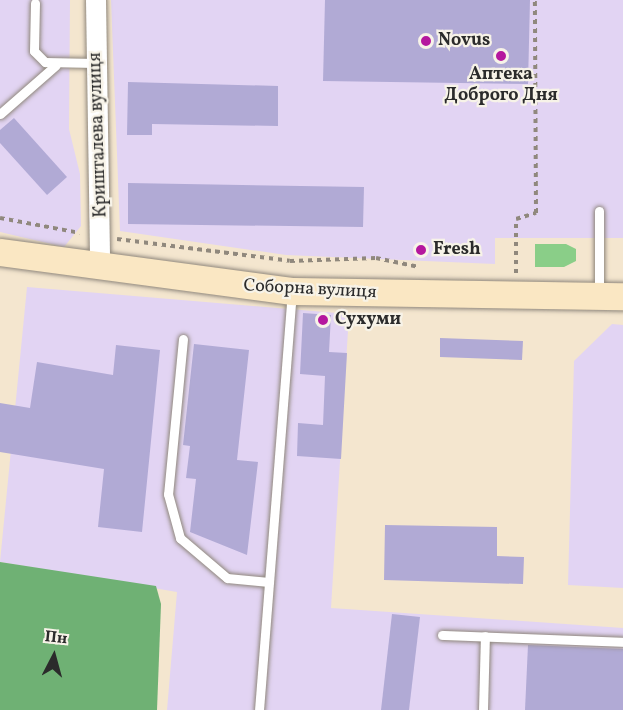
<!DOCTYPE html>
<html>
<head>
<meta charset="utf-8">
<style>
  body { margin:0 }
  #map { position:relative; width:623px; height:710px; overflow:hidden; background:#f4e6cf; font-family:Vollkorn,serif }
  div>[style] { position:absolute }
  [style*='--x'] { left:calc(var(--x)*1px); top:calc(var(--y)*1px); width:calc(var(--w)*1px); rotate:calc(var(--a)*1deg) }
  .built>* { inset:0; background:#e2d4f3 }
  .green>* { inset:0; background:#8ace88 }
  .forest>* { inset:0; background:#6fb174 }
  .building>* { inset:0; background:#b1aad5 }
  .path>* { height:4px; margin-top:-2px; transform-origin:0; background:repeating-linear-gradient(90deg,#90887d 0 4.5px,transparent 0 9px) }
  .roads { filter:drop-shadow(0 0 2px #90887d) drop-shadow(0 0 2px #90887d) }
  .lane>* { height:9px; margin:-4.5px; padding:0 4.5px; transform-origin:4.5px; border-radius:4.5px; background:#fff }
  .street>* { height:20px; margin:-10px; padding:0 10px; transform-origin:10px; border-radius:10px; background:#fff }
  .secondary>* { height:27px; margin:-13.5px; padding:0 13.5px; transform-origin:13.5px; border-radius:13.5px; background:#fae7c3 }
  .dots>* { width:16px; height:16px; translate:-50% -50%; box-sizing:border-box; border:3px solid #f7f3e8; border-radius:50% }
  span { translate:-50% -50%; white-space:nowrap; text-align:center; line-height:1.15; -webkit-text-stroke:4.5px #f7f3e8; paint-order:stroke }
  .poi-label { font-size:18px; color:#2b2b2b; font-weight:700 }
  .left { translate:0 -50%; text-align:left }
  .street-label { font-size:18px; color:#2b2b2b }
  .north { position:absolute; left:24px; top:626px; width:60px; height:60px; -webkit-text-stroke:4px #f7f3e8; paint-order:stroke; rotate:6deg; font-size:16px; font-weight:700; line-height:24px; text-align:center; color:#2b2b2b }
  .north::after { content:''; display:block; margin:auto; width:21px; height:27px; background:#2b2b2b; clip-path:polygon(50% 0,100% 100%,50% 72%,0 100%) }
</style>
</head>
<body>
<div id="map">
  <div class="built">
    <i style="clip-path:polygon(0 0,70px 0,69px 129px,80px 174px,81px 226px,64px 247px,0 232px)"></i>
    <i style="clip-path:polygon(111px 0,623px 0,623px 238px,495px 238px,495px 264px,286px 255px,120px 231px)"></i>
    <i style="clip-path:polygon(27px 287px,349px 314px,331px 608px,623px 628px,623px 710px,167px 710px,177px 592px,0 562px)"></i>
    <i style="clip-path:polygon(612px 324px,623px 325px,623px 588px,568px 585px,574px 361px)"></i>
  </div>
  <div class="green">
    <i style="clip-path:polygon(535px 244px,566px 244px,576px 249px,576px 261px,564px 267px,535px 267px)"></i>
  </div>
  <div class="forest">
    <i style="clip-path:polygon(0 562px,156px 586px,161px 604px,157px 710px,0 710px)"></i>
  </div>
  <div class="building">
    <i style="clip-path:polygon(325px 0,530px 0,528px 84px,323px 81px)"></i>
    <i style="clip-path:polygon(128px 82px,278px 86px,278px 126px,152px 124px,152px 135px,127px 135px)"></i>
    <i style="clip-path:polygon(14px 118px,67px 177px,47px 195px,0 143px,0 130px)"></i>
    <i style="clip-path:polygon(128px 183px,364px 187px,363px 227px,128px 224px)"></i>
    <i style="clip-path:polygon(303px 313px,331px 315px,329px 352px,347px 353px,341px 459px,297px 456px,298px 423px,323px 425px,325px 376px,300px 374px)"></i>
    <i style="clip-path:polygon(440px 338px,523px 341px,522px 360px,440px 357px)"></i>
    <i style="clip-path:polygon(194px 344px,249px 350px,237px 460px,258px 462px,247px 555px,190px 532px,196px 479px,186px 478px,190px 446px,183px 445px)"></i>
    <i style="clip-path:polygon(116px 345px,160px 350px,142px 532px,98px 527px,104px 469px,0 452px,0 403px,30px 408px,37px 362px,113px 375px)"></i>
    <i style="clip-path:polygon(385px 525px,497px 527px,497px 556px,524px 557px,523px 584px,384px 580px)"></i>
    <i style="clip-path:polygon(392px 614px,420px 617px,409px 710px,381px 710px)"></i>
    <i style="clip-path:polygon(528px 645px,623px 649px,623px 710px,525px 710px)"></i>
  </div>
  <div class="path">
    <i style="--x:0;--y:218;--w:81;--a:10.6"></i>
    <i style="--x:117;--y:239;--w:174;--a:7.2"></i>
    <i style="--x:290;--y:261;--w:86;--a:-2"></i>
    <i style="--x:376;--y:258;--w:44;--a:11.8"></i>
    <i style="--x:516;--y:273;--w:54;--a:-90"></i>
    <i style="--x:516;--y:219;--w:21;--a:-17"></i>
    <i style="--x:536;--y:213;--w:213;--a:-90.3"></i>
  </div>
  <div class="roads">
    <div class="lane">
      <i style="--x:35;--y:3;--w:48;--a:91.2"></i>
      <i style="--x:34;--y:51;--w:16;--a:45"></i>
      <i style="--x:45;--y:62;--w:51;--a:1.1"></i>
      <i style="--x:0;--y:114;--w:74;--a:-41.2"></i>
      <i style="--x:599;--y:211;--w:82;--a:90"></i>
      <i style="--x:183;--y:339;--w:156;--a:95.5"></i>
      <i style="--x:168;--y:494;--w:46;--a:74.7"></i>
      <i style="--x:180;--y:538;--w:62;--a:40.4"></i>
      <i style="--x:227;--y:578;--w:42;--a:5.4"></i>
      <i style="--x:442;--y:635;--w:181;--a:2.2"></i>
      <i style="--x:259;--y:710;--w:417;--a:-85.5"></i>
      <i style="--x:483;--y:710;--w:74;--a:-88.5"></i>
    </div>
    <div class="street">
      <i style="--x:96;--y:0;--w:269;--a:89.1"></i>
    </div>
    <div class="secondary">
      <i style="--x:0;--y:252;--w:295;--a:7.6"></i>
      <i style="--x:292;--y:291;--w:331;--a:0.9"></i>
    </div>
  </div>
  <div class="dots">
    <i style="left:426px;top:41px;background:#b5179e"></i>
    <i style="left:501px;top:56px;background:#b5179e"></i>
    <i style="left:421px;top:250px;background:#b5179e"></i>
    <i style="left:323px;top:320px;background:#b5179e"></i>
  </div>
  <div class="poi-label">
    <span class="left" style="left:438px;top:41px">Novus</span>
    <span style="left:501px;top:86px">Аптека<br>Доброго Дня</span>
    <span class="left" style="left:433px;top:250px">Fresh</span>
    <span class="left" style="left:335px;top:320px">Сухуми</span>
  </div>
  <div class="street-label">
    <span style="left:99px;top:135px;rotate:-92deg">Кришталева вулиця</span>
    <span style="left:310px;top:290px;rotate:3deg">Соборна вулиця</span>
  </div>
  <div class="north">Пн</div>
</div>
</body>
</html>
